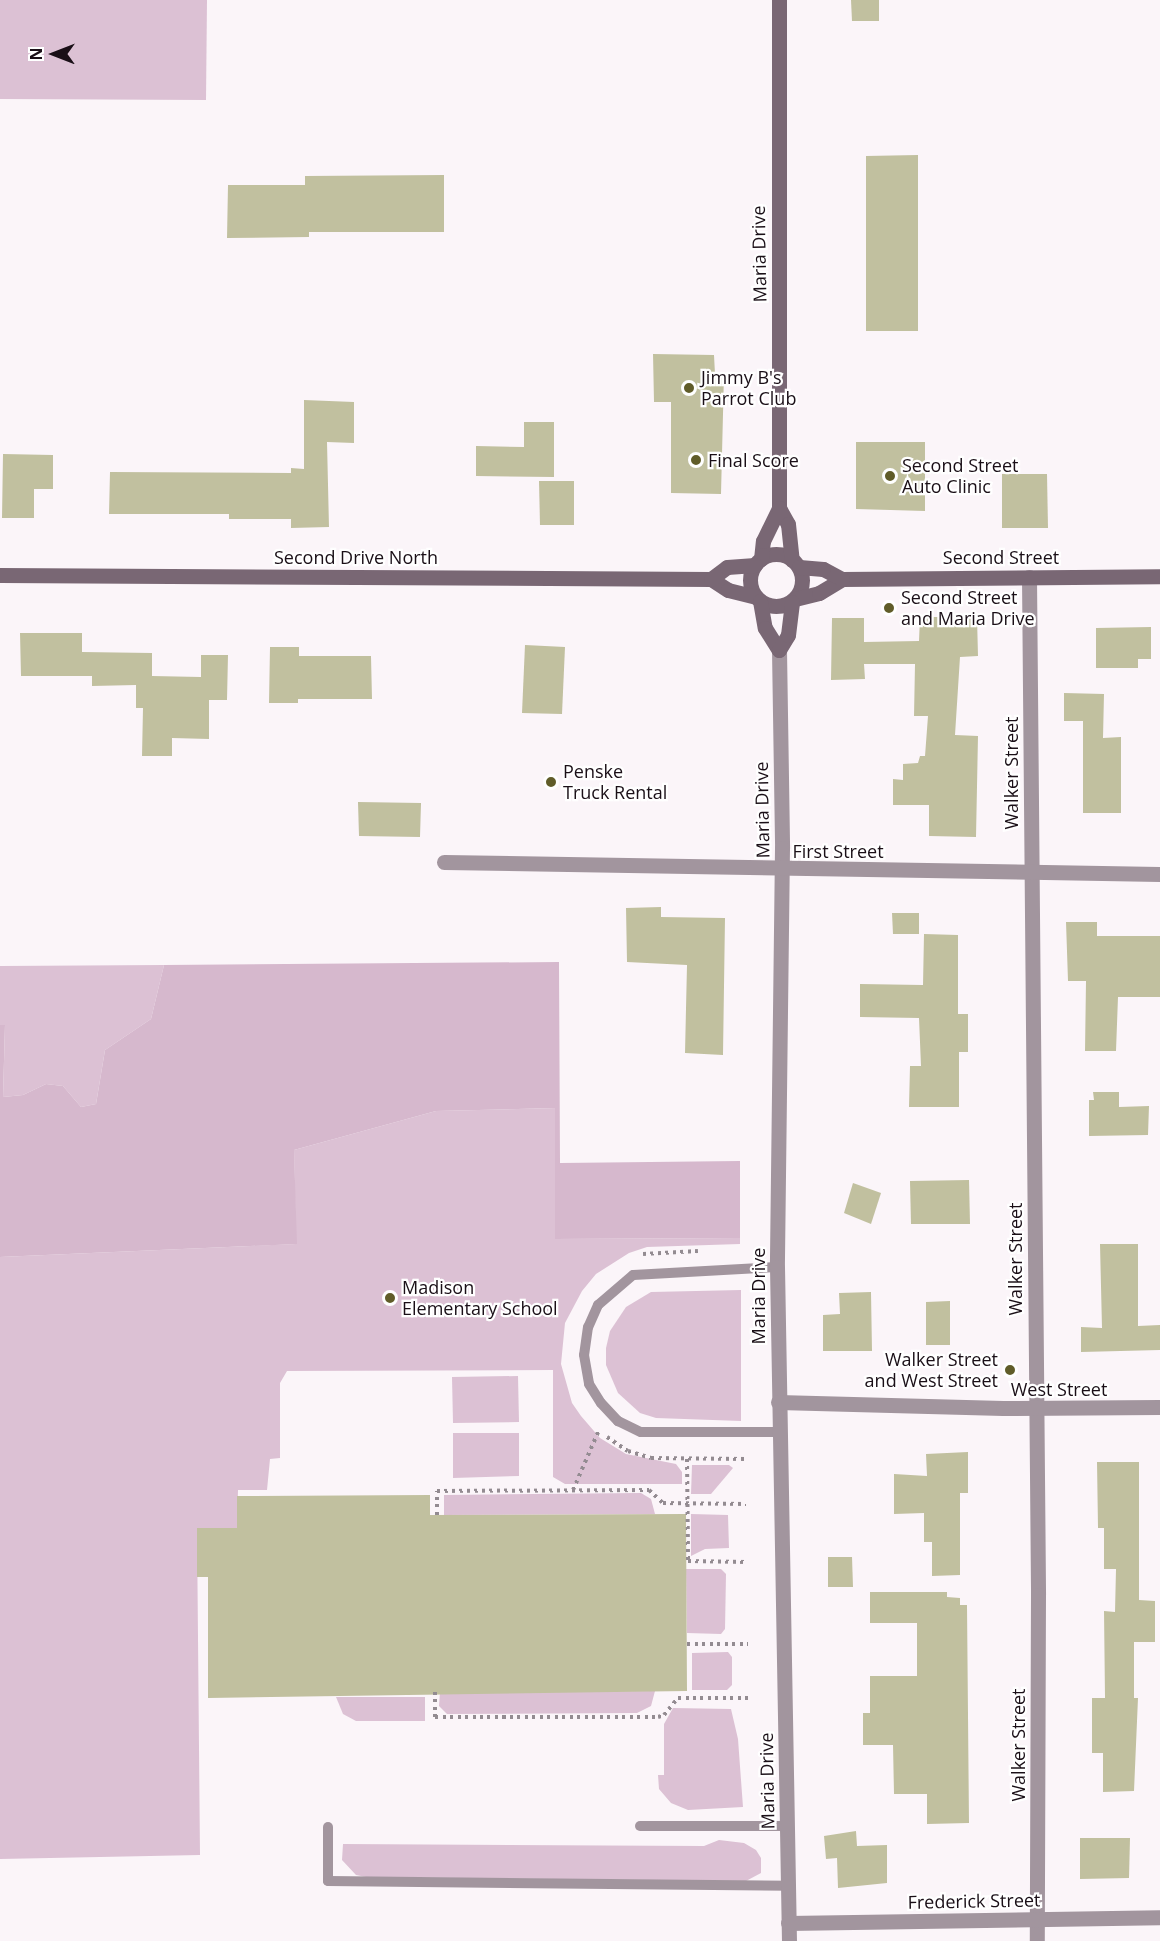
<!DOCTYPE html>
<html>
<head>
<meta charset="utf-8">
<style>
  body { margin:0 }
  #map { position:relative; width:1160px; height:1941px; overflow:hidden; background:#fbf5f9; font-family:"Open Sans",sans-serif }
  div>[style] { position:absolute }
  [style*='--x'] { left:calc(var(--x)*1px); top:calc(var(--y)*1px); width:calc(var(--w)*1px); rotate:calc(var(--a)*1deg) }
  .green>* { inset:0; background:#dcc1d4 }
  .forest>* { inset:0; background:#d6b8cd }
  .building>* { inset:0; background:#c1c09f }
  .path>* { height:4px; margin-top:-2px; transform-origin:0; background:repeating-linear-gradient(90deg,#938b91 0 3px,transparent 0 7.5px) }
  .lane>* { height:10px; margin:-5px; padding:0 5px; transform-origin:5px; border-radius:5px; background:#a2959e }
  .street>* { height:15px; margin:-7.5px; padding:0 7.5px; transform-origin:7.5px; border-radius:7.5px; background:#a2959e }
  .secondary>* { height:15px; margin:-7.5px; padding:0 7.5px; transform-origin:7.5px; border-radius:7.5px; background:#796774 }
  .secondary>.ring { margin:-7.5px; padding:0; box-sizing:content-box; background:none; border:15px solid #796774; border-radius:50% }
  .dots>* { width:16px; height:16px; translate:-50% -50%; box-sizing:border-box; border:3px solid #fff; border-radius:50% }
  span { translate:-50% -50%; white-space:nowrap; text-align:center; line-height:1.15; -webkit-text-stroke:4.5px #fff; paint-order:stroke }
  .street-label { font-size:18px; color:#1a0f17 }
  .poi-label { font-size:18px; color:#1a0f17 }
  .left { translate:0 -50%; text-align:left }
  .right { translate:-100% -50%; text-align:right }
  .north { position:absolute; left:24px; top:24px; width:60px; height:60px; -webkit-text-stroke:4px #fff; paint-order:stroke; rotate:270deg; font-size:16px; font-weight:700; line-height:24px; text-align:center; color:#1a0f17 }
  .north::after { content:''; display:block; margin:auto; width:21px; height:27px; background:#1a0f17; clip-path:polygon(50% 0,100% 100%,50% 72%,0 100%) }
</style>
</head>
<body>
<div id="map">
  <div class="green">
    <i style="clip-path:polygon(0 0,207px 0,206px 100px,0 99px)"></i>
    <i style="clip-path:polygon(164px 965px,151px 1019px,105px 1050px,96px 1104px,81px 1107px,63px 1086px,46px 1084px,23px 1095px,3px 1097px,5px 1026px,0 1025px,0 966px)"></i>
    <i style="clip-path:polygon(556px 1108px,555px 1239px,740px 1238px,740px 1244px,647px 1247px,629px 1253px,596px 1274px,582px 1291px,565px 1323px,561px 1364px,572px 1403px,581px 1416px,600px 1438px,626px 1454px,676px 1464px,682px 1472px,682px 1484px,565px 1484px,553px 1477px,553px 1370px,287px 1371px,280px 1383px,280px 1458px,270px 1459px,267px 1490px,238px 1490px,237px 1528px,197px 1528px,200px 1855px,0 1859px,0 1257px,296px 1244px,294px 1150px,436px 1111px)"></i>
    <i style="clip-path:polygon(741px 1290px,741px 1421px,656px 1418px,640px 1413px,618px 1393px,606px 1365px,606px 1348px,610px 1331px,626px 1307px,651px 1292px)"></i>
    <i style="clip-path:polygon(518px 1376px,519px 1422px,453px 1423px,452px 1377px)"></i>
    <i style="clip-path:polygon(453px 1433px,519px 1433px,519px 1476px,453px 1478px)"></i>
    <i style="clip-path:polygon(692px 1465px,729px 1465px,733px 1468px,711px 1494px,691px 1494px)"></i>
    <i style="clip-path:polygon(641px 1493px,651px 1499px,655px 1514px,444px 1515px,444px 1495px)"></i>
    <i style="clip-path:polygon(691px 1514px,728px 1515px,729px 1548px,705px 1549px,691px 1556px)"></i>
    <i style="clip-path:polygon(686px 1569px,721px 1569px,726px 1574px,725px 1629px,721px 1634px,687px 1633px)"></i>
    <i style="clip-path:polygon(728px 1652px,732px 1657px,732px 1685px,727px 1690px,692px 1690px,692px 1653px)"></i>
    <i style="clip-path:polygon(655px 1691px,651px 1706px,637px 1713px,447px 1714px,439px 1706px,440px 1692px)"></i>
    <i style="clip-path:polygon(336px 1697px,425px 1697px,425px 1721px,356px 1721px,343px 1714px)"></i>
    <i style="clip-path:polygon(673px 1708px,731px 1709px,738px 1739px,743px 1807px,688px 1810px,671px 1803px,659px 1789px,658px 1775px,664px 1775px,664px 1724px)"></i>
    <i style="clip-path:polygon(719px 1840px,744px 1843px,756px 1850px,761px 1858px,761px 1873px,746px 1881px,366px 1877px,356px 1875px,342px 1860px,343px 1844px,704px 1846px)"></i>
  </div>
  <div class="forest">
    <i style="clip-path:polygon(559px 962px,560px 1163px,740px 1161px,740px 1238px,555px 1239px,555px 1108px,436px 1111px,294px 1150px,297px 1244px,0 1257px,0 1025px,5px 1025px,3px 1097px,23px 1095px,46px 1084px,63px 1086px,81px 1107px,96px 1104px,105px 1050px,151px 1019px,164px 965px)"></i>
  </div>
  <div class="building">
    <i style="clip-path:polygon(851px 0,879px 0,879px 21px,852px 21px)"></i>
    <i style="clip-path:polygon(918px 155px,918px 331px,866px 331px,866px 156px)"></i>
    <i style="clip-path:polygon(444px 175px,444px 232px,309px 232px,309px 237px,227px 238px,228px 185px,305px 185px,305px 176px)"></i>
    <i style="clip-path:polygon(653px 354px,714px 355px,715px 374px,724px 374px,721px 494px,671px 493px,671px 402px,654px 402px)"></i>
    <i style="clip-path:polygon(304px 400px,354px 402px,354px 443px,327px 442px,329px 527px,291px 528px,291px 519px,229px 519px,229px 514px,109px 514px,110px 472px,291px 473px,291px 468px,304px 469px)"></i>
    <i style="clip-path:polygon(524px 422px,554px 422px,554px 477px,476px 476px,476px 446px,524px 447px)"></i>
    <i style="clip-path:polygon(856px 442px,925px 442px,925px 511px,856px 509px)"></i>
    <i style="clip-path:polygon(3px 454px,53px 455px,53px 489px,34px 489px,34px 518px,2px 518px)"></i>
    <i style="clip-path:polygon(1002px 474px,1047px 474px,1048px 528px,1002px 528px)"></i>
    <i style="clip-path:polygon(539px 481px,574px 481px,574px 525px,540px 525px)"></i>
    <i style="clip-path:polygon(920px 617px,977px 617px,978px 656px,960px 657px,955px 735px,978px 736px,976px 837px,929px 836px,929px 805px,893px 805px,893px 779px,903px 780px,903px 764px,918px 763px,920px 756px,925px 756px,928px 716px,914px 716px,915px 664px,864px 664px,865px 679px,831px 680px,832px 618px,864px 618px,864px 642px,919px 641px)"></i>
    <i style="clip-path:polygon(1151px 627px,1151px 659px,1138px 659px,1138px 668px,1096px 668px,1096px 628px)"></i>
    <i style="clip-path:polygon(20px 633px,82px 633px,82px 652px,152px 653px,152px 676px,201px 677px,201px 655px,228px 655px,227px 700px,209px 700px,209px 739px,172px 738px,172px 756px,142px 756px,143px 708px,136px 708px,136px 685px,92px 686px,92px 676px,21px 676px)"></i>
    <i style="clip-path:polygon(525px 645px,565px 647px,562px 714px,522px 713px)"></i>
    <i style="clip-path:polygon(270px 647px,299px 647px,299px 656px,371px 656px,372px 699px,298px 699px,298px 703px,269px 703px)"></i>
    <i style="clip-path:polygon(1064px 693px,1104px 694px,1103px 738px,1121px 737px,1121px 813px,1083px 813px,1083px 721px,1064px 721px)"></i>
    <i style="clip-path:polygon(358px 802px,421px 803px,420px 837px,359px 836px)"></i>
    <i style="clip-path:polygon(661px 907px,661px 917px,725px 918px,723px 1055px,685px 1053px,687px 965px,627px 962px,626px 908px)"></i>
    <i style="clip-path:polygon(892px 913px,919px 913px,919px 934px,893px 934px)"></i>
    <i style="clip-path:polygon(1066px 922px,1097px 922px,1097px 936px,1160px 936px,1160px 997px,1118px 997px,1116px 1051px,1085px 1051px,1086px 981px,1068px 981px)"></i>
    <i style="clip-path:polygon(924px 934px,958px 935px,958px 1014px,968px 1014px,968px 1052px,959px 1052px,959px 1107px,909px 1107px,910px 1066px,921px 1066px,919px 1018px,860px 1017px,860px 984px,923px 985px)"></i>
    <i style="clip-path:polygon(1093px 1092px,1119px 1092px,1119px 1107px,1149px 1106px,1148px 1135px,1089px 1136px,1089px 1100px,1094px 1100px)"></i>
    <i style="clip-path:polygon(969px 1180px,970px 1224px,911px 1224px,910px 1181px)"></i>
    <i style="clip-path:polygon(853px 1183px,881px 1193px,871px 1224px,844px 1213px)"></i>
    <i style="clip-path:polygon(1100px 1244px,1138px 1244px,1138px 1326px,1160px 1325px,1160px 1350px,1081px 1352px,1081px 1327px,1102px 1328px)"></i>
    <i style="clip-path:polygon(871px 1292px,872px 1351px,823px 1351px,823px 1315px,840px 1314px,839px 1293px)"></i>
    <i style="clip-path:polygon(950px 1301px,950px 1345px,926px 1345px,926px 1302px)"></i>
    <i style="clip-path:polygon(968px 1452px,968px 1493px,960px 1493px,960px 1575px,932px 1576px,932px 1542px,924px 1542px,924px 1513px,894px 1514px,894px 1474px,927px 1476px,926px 1454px)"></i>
    <i style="clip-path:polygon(1097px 1462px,1139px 1462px,1139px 1600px,1155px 1601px,1155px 1642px,1134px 1642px,1134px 1698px,1138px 1698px,1134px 1791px,1103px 1792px,1103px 1753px,1092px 1753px,1092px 1698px,1105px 1698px,1104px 1611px,1115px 1612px,1116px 1569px,1104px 1569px,1104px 1528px,1098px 1528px)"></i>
    <i style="clip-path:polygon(430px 1495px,430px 1515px,686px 1514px,687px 1691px,208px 1698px,208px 1577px,197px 1577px,197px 1528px,237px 1528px,237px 1496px)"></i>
    <i style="clip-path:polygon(828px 1557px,852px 1557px,853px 1587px,828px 1587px)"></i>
    <i style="clip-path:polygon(870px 1592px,947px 1592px,947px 1597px,960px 1598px,960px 1605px,967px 1605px,969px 1823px,927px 1824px,927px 1794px,894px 1794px,893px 1745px,863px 1745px,863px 1713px,870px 1713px,870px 1676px,917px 1676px,917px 1623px,870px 1623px)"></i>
    <i style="clip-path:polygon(856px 1831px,857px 1846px,887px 1845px,887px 1883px,838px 1888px,837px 1858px,826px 1859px,824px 1836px)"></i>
    <i style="clip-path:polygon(1080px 1838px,1130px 1838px,1129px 1878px,1080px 1879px)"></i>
  </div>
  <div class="path">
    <i style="--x:643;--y:1254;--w:55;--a:-3.1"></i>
    <i style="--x:607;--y:1437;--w:25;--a:34"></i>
    <i style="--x:628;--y:1451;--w:24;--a:17"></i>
    <i style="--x:651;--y:1458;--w:95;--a:0.6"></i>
    <i style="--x:687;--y:1459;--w:102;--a:89.4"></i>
    <i style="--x:688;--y:1561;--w:59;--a:1"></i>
    <i style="--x:573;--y:1490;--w:65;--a:-66.6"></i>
    <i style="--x:437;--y:1515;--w:24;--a:-90"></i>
    <i style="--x:437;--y:1491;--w:212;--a:-0.3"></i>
    <i style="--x:649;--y:1490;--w:19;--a:43"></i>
    <i style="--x:663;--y:1503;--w:83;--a:0.7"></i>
    <i style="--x:687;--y:1644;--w:61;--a:0"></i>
    <i style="--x:435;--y:1692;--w:25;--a:90"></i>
    <i style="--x:435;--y:1717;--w:223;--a:0"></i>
    <i style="--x:658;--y:1717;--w:6;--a:-18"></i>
    <i style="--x:664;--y:1715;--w:22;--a:-51"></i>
    <i style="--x:678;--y:1698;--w:70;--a:0"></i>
  </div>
  <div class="lane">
    <i style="--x:777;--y:1267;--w:144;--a:176.8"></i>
    <i style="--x:633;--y:1275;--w:46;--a:139.4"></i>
    <i style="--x:598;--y:1305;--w:24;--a:114"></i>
    <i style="--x:588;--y:1327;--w:28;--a:98"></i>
    <i style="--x:584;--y:1355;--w:29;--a:80"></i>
    <i style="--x:589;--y:1384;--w:22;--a:58"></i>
    <i style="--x:601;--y:1403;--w:25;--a:47"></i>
    <i style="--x:618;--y:1421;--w:25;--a:26"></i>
    <i style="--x:641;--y:1432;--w:141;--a:0"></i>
    <i style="--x:640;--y:1826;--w:147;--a:0"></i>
    <i style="--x:328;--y:1827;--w:54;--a:90"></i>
    <i style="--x:328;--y:1881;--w:460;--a:0.6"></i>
  </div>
  <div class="street">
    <i style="--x:1029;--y:577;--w:1018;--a:89.49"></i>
    <i style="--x:1038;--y:1595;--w:346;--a:90.2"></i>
    <i style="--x:779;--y:650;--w:198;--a:89.1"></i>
    <i style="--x:782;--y:848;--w:419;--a:90.7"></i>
    <i style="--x:777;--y:1267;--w:674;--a:88.98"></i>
    <i style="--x:444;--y:862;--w:716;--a:0.96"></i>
    <i style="--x:778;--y:1402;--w:225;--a:1.5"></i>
    <i style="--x:1003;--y:1408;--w:157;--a:-0.4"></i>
    <i style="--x:788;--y:1923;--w:372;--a:-0.9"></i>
  </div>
  <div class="secondary">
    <i style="--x:779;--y:0;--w:508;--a:90"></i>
    <i class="ring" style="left:750px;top:554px;width:37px;height:37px"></i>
    <i style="--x:761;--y:559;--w:18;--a:-84"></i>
    <i style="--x:763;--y:541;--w:37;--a:-64"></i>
    <i style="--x:779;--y:508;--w:18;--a:61"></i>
    <i style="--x:788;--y:524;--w:36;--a:84"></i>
    <i style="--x:0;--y:575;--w:711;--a:0.32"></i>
    <i style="--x:711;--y:579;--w:20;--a:33"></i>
    <i style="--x:728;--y:590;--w:29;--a:14"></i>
    <i style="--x:711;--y:579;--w:20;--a:-37"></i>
    <i style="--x:727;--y:567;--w:28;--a:-4"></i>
    <i style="--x:842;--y:579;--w:318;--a:-0.5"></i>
    <i style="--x:795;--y:599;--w:25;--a:-14"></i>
    <i style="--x:819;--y:593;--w:27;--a:-31"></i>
    <i style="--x:842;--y:579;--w:21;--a:-152"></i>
    <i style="--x:823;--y:569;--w:24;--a:-175"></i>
    <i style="--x:760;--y:601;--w:27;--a:80"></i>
    <i style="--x:765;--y:628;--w:26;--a:58"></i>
    <i style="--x:779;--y:650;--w:17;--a:-59"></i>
    <i style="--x:788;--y:635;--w:33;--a:-83"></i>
  </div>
  <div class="dots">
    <i style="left:689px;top:388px;background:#605c29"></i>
    <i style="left:696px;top:460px;background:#605c29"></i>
    <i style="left:890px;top:476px;background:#605c29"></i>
    <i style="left:889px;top:608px;background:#605c29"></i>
    <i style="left:551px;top:782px;background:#605c29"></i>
    <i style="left:390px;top:1298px;background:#605c29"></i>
    <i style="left:1010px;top:1370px;background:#605c29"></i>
  </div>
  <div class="street-label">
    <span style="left:759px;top:254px;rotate:-91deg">Maria Drive</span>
    <span style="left:356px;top:557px">Second Drive North</span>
    <span style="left:1001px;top:557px">Second Street</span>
    <span style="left:1011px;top:773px;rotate:-90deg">Walker Street</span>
    <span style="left:762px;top:810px;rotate:-91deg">Maria Drive</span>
    <span style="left:838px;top:851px">First Street</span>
    <span style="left:1015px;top:1259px;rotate:-90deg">Walker Street</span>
    <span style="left:758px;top:1296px;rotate:-90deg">Maria Drive</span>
    <span style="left:1059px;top:1389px">West Street</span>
    <span style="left:1018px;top:1745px;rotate:-90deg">Walker Street</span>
    <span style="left:767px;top:1781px;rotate:-91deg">Maria Drive</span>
    <span style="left:974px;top:1901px;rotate:-1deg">Frederick Street</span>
  </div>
  <div class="poi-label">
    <span class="left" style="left:701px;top:388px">Jimmy B's<br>Parrot Club</span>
    <span class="left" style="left:708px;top:460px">Final Score</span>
    <span class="left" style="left:902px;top:476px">Second Street<br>Auto Clinic</span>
    <span class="left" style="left:901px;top:608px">Second Street<br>and Maria Drive</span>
    <span class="left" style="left:563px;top:782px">Penske<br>Truck Rental</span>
    <span class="left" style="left:402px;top:1298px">Madison<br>Elementary School</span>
    <span class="right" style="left:998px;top:1370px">Walker Street<br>and West Street</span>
  </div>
  <div class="north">N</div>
</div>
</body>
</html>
